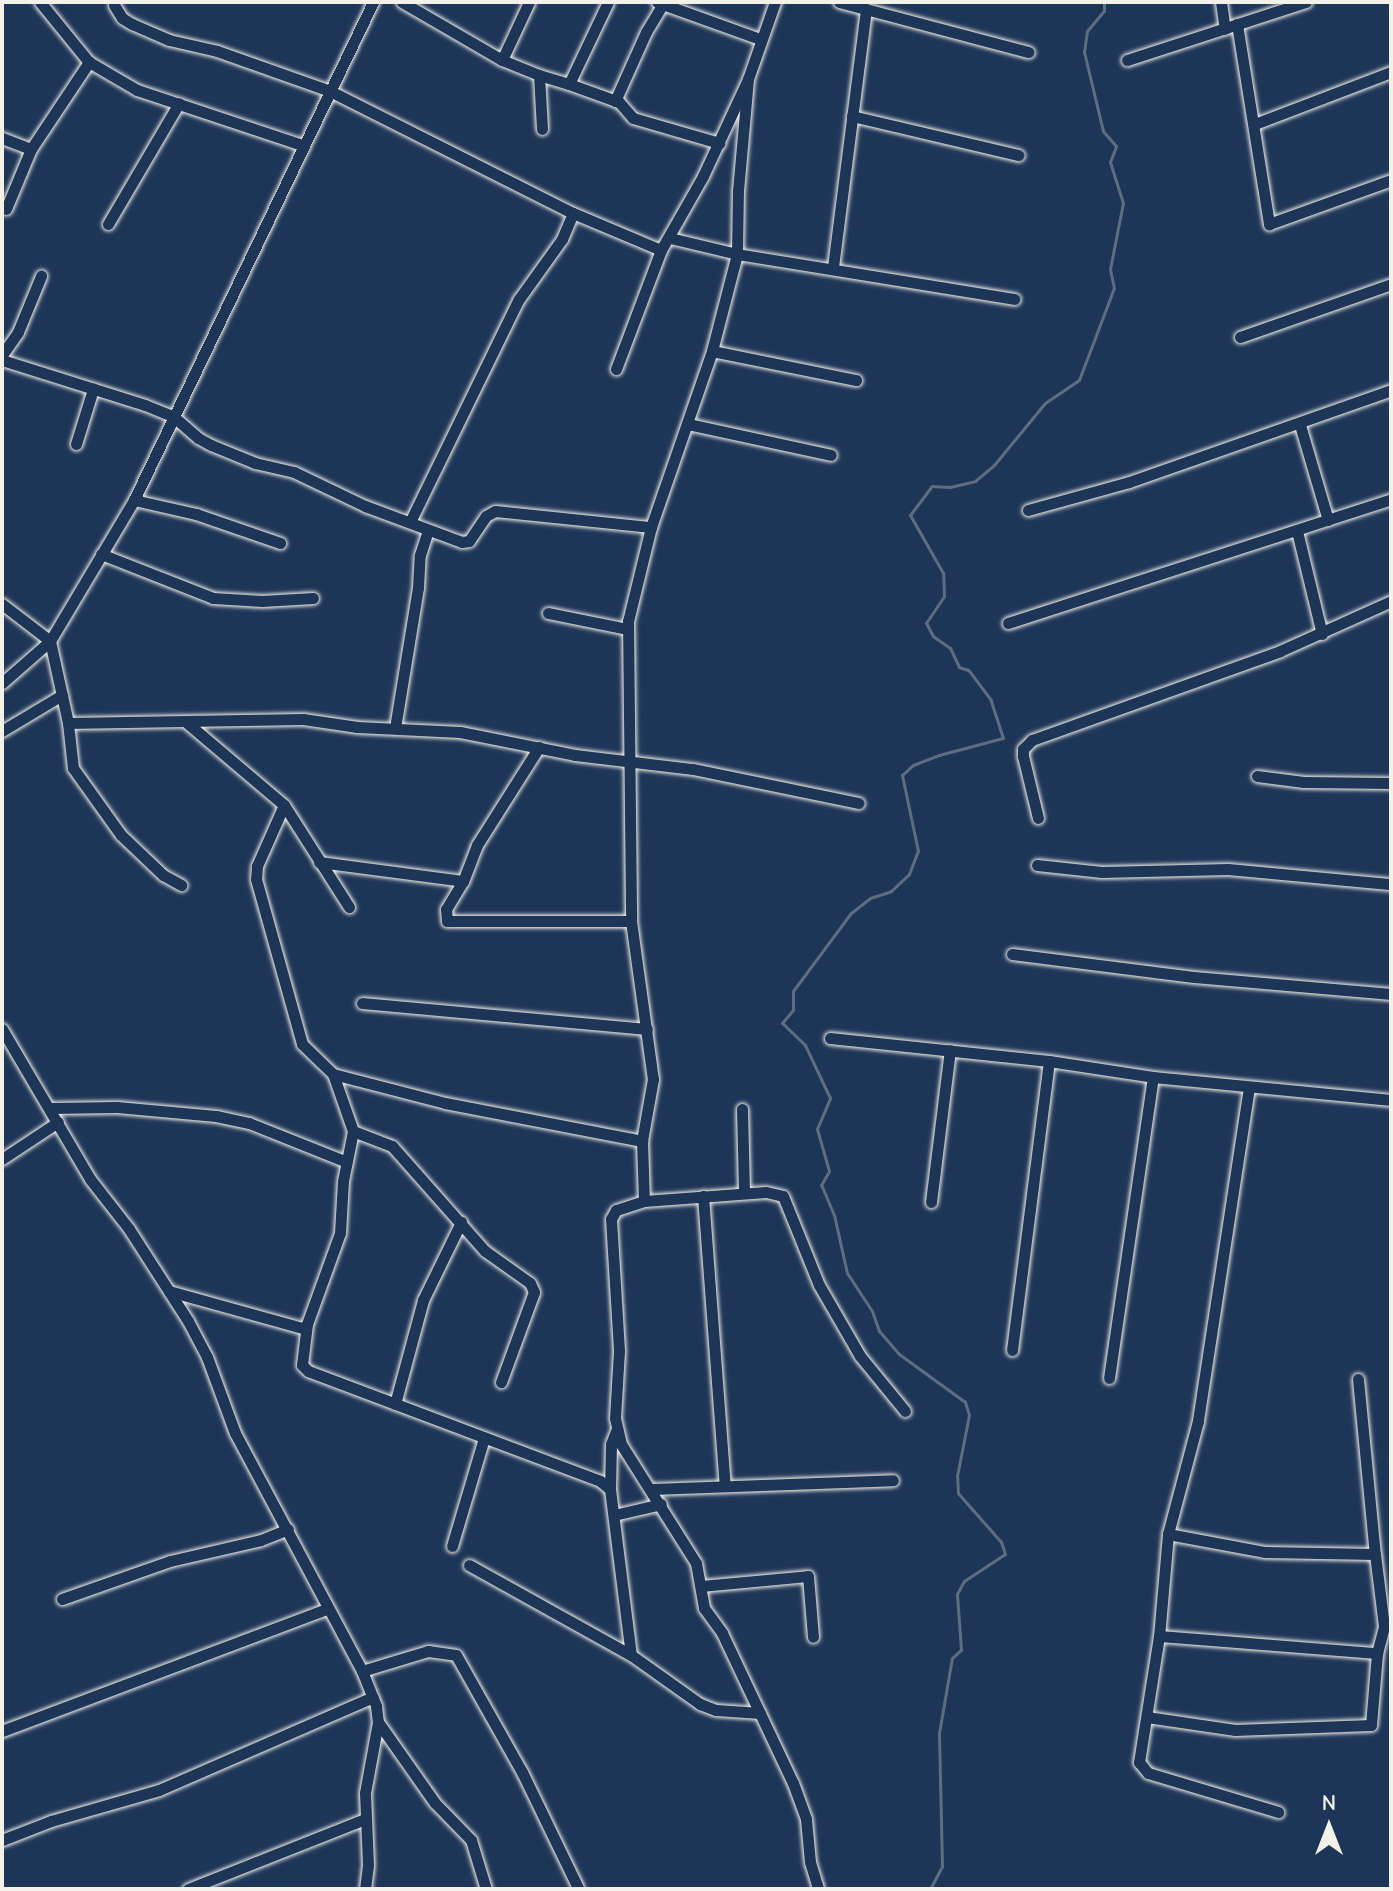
<!DOCTYPE html>
<html>
<head>
<meta charset="utf-8">
<style>
  body { margin:0 }
  #map { position:relative; width:1393px; height:1891px; overflow:hidden; background:#1d3557; font-family:"Comic Neue",sans-serif }
  div>[style] { position:absolute }
  [style*='--x'] { left:calc(var(--x)*1px); top:calc(var(--y)*1px); width:calc(var(--w)*1px); rotate:calc(var(--a)*1deg) }
  .stream>* { height:3px; margin:-1.5px; padding:0 1.5px; transform-origin:1.5px; border-radius:1.5px; background:#5e6d82 }
  .roads { filter:drop-shadow(0 0 2px #f4f1e8) drop-shadow(0 0 2px #f4f1e8) }
  .minor>* { height:11px; margin:-5.5px; padding:0 5.5px; transform-origin:5.5px; border-radius:5.5px; background:#1d3557 }
  span { translate:-50% -50%; white-space:nowrap; text-align:center; line-height:1.15; -webkit-text-stroke:6px #1d3557; paint-order:stroke }
  .frame { position:absolute; inset:0; border:4px solid #f4f1e8; pointer-events:none }
  .north { position:absolute; left:1289px; top:1787px; width:80px; height:80px; -webkit-text-stroke:6px #1d3557; paint-order:stroke; rotate:0deg; font-size:22px; font-weight:700; line-height:32px; text-align:center; color:#f4f1e8 }
  .north::after { content:''; display:block; margin:auto; width:28px; height:36px; background:#f4f1e8; clip-path:polygon(50% 0,100% 100%,50% 72%,0 100%) }
</style>
</head>
<body>
<div id="map">
  <div class="stream">
    <i style="--x:930;--y:1889;--w:26;--a:-62"></i>
    <i style="--x:942;--y:1866;--w:133;--a:-91.3"></i>
    <i style="--x:939;--y:1733;--w:76;--a:-80.2"></i>
    <i style="--x:952;--y:1658;--w:12;--a:-42"></i>
    <i style="--x:961;--y:1650;--w:56;--a:-94.1"></i>
    <i style="--x:957;--y:1594;--w:15;--a:-62"></i>
    <i style="--x:964;--y:1581;--w:49;--a:-33.4"></i>
    <i style="--x:1005;--y:1554;--w:13;--a:-108"></i>
    <i style="--x:1001;--y:1542;--w:65;--a:-131.3"></i>
    <i style="--x:958;--y:1493;--w:17;--a:-93"></i>
    <i style="--x:957;--y:1476;--w:62;--a:-78.9"></i>
    <i style="--x:969;--y:1415;--w:14;--a:-107"></i>
    <i style="--x:965;--y:1402;--w:82;--a:-144"></i>
    <i style="--x:899;--y:1354;--w:30;--a:-131"></i>
    <i style="--x:879;--y:1331;--w:21;--a:-109"></i>
    <i style="--x:872;--y:1311;--w:45;--a:-123.3"></i>
    <i style="--x:847;--y:1273;--w:59;--a:-102.6"></i>
    <i style="--x:834;--y:1215;--w:33;--a:-113"></i>
    <i style="--x:821;--y:1185;--w:16;--a:-60"></i>
    <i style="--x:829;--y:1171;--w:44;--a:-105.9"></i>
    <i style="--x:817;--y:1129;--w:34;--a:-67"></i>
    <i style="--x:830;--y:1098;--w:59;--a:-115.3"></i>
    <i style="--x:805;--y:1045;--w:32;--a:-136"></i>
    <i style="--x:782;--y:1023;--w:17;--a:-50"></i>
    <i style="--x:793;--y:1010;--w:19;--a:-90"></i>
    <i style="--x:793;--y:991;--w:97;--a:-53.4"></i>
    <i style="--x:851;--y:913;--w:24;--a:-38"></i>
    <i style="--x:870;--y:898;--w:22;--a:-18"></i>
    <i style="--x:891;--y:891;--w:25;--a:-43"></i>
    <i style="--x:909;--y:874;--w:25;--a:-69"></i>
    <i style="--x:918;--y:851;--w:78;--a:-101.9"></i>
    <i style="--x:902;--y:775;--w:15;--a:-42"></i>
    <i style="--x:913;--y:765;--w:28;--a:-21"></i>
    <i style="--x:939;--y:755;--w:66;--a:-14.9"></i>
    <i style="--x:1003;--y:738;--w:40;--a:-108"></i>
    <i style="--x:991;--y:700;--w:38;--a:-127"></i>
    <i style="--x:968;--y:670;--w:9;--a:-162"></i>
    <i style="--x:959;--y:667;--w:21;--a:-115"></i>
    <i style="--x:950;--y:648;--w:21;--a:-145"></i>
    <i style="--x:933;--y:636;--w:15;--a:-118"></i>
    <i style="--x:926;--y:623;--w:32;--a:-56"></i>
    <i style="--x:944;--y:596;--w:23;--a:-92"></i>
    <i style="--x:943;--y:573;--w:67;--a:-119.6"></i>
    <i style="--x:910;--y:515;--w:36;--a:-53"></i>
    <i style="--x:932;--y:486;--w:18;--a:3"></i>
    <i style="--x:950;--y:487;--w:26;--a:-13"></i>
    <i style="--x:975;--y:481;--w:25;--a:-40"></i>
    <i style="--x:994;--y:465;--w:80;--a:-50.6"></i>
    <i style="--x:1045;--y:403;--w:41;--a:-34.1"></i>
    <i style="--x:1079;--y:380;--w:98;--a:-69.2"></i>
    <i style="--x:1114;--y:288;--w:19;--a:-102"></i>
    <i style="--x:1110;--y:269;--w:67;--a:-78.9"></i>
    <i style="--x:1123;--y:203;--w:43;--a:-107.6"></i>
    <i style="--x:1110;--y:162;--w:17;--a:-69"></i>
    <i style="--x:1116;--y:146;--w:20;--a:-131"></i>
    <i style="--x:1103;--y:131;--w:81;--a:-103.5"></i>
    <i style="--x:1084;--y:52;--w:21;--a:-82"></i>
    <i style="--x:1087;--y:31;--w:26;--a:-50"></i>
    <i style="--x:1104;--y:11;--w:9;--a:-90"></i>
  </div>
  <div class="roads">
    <div class="minor">
      <i style="--x:40;--y:2;--w:77;--a:50.8"></i>
      <i style="--x:89;--y:62;--w:56;--a:30.3"></i>
      <i style="--x:137;--y:90;--w:174;--a:18.4"></i>
      <i style="--x:402;--y:2;--w:116;--a:30.1"></i>
      <i style="--x:502;--y:60;--w:40;--a:22"></i>
      <i style="--x:539;--y:75;--w:54;--a:86.8"></i>
      <i style="--x:657;--y:2;--w:109;--a:19.8"></i>
      <i style="--x:839;--y:2;--w:196;--a:14.8"></i>
      <i style="--x:1221;--y:2;--w:27;--a:82"></i>
      <i style="--x:114;--y:5;--w:15;--a:58"></i>
      <i style="--x:122;--y:18;--w:12;--a:31"></i>
      <i style="--x:132;--y:24;--w:40;--a:23.4"></i>
      <i style="--x:169;--y:40;--w:49;--a:12.9"></i>
      <i style="--x:217;--y:51;--w:120;--a:19.5"></i>
      <i style="--x:330;--y:91;--w:272;--a:26.7"></i>
      <i style="--x:573;--y:213;--w:95;--a:22.8"></i>
      <i style="--x:1237;--y:24;--w:203;--a:80.9"></i>
      <i style="--x:1269;--y:224;--w:130;--a:-19.8"></i>
      <i style="--x:502;--y:60;--w:64;--a:-65"></i>
      <i style="--x:1127;--y:60;--w:188;--a:-18"></i>
      <i style="--x:539;--y:75;--w:31;--a:17"></i>
      <i style="--x:569;--y:84;--w:91;--a:-64.6"></i>
      <i style="--x:748;--y:79;--w:111;--a:95.1"></i>
      <i style="--x:738;--y:190;--w:64;--a:90.9"></i>
      <i style="--x:737;--y:254;--w:100;--a:104.5"></i>
      <i style="--x:712;--y:351;--w:186;--a:109.1"></i>
      <i style="--x:651;--y:527;--w:97;--a:103.7"></i>
      <i style="--x:628;--y:621;--w:300;--a:89.4"></i>
      <i style="--x:631;--y:921;--w:160;--a:82.1"></i>
      <i style="--x:653;--y:1079;--w:63;--a:100.1"></i>
      <i style="--x:642;--y:1141;--w:60;--a:88.1"></i>
      <i style="--x:644;--y:1201;--w:29;--a:162"></i>
      <i style="--x:616;--y:1210;--w:10;--a:119"></i>
      <i style="--x:611;--y:1219;--w:132;--a:86.5"></i>
      <i style="--x:619;--y:1351;--w:67;--a:93.4"></i>
      <i style="--x:615;--y:1418;--w:27;--a:77"></i>
      <i style="--x:621;--y:1444;--w:141;--a:57.8"></i>
      <i style="--x:696;--y:1563;--w:46;--a:79.9"></i>
      <i style="--x:704;--y:1608;--w:31;--a:54"></i>
      <i style="--x:722;--y:1633;--w:166;--a:64.7"></i>
      <i style="--x:793;--y:1783;--w:38;--a:70"></i>
      <i style="--x:806;--y:1819;--w:43;--a:84.7"></i>
      <i style="--x:810;--y:1862;--w:28;--a:73"></i>
      <i style="--x:569;--y:84;--w:53;--a:19.8"></i>
      <i style="--x:619;--y:102;--w:21;--a:49"></i>
      <i style="--x:633;--y:118;--w:90;--a:16.2"></i>
      <i style="--x:615;--y:101;--w:76;--a:-65.8"></i>
      <i style="--x:646;--y:32;--w:35;--a:-59"></i>
      <i style="--x:852;--y:116;--w:171;--a:13.2"></i>
      <i style="--x:1255;--y:124;--w:146;--a:-20.9"></i>
      <i style="--x:2;--y:138;--w:31;--a:21"></i>
      <i style="--x:6;--y:209;--w:65;--a:-67.4"></i>
      <i style="--x:31;--y:149;--w:105;--a:-56.3"></i>
      <i style="--x:108;--y:224;--w:140;--a:-59.6"></i>
      <i style="--x:670;--y:238;--w:69;--a:13.4"></i>
      <i style="--x:737;--y:254;--w:281;--a:9.2"></i>
      <i style="--x:833;--y:267;--w:260;--a:-82.7"></i>
      <i style="--x:1240;--y:337;--w:160;--a:-19.3"></i>
      <i style="--x:712;--y:351;--w:147;--a:11.4"></i>
      <i style="--x:2;--y:355;--w:28;--a:-55"></i>
      <i style="--x:18;--y:332;--w:61;--a:-67.7"></i>
      <i style="--x:2;--y:360;--w:150;--a:17.5"></i>
      <i style="--x:145;--y:405;--w:31;--a:22"></i>
      <i style="--x:174;--y:417;--w:32;--a:41"></i>
      <i style="--x:198;--y:438;--w:15;--a:28"></i>
      <i style="--x:211;--y:445;--w:48;--a:22.2"></i>
      <i style="--x:255;--y:463;--w:40;--a:13"></i>
      <i style="--x:294;--y:472;--w:79;--a:25.6"></i>
      <i style="--x:365;--y:506;--w:103;--a:20.4"></i>
      <i style="--x:462;--y:542;--w:7;--a:-8"></i>
      <i style="--x:469;--y:541;--w:30;--a:-56"></i>
      <i style="--x:486;--y:516;--w:10;--a:-29"></i>
      <i style="--x:495;--y:511;--w:157;--a:5.9"></i>
      <i style="--x:616;--y:369;--w:127;--a:-69.3"></i>
      <i style="--x:661;--y:250;--w:85;--a:-60.4"></i>
      <i style="--x:703;--y:176;--w:107;--a:-65.1"></i>
      <i style="--x:748;--y:79;--w:82;--a:-70.7"></i>
      <i style="--x:688;--y:424;--w:146;--a:12.2"></i>
      <i style="--x:1300;--y:425;--w:99;--a:73.6"></i>
      <i style="--x:76;--y:444;--w:58;--a:-72.8"></i>
      <i style="--x:134;--y:500;--w:64;--a:12.7"></i>
      <i style="--x:196;--y:514;--w:89;--a:19"></i>
      <i style="--x:1028;--y:510;--w:105;--a:-15.5"></i>
      <i style="--x:1129;--y:482;--w:278;--a:-19.3"></i>
      <i style="--x:410;--y:522;--w:248;--a:-64"></i>
      <i style="--x:519;--y:299;--w:74;--a:-54.4"></i>
      <i style="--x:562;--y:239;--w:28;--a:-67"></i>
      <i style="--x:1297;--y:531;--w:106;--a:76.4"></i>
      <i style="--x:101;--y:554;--w:120;--a:21.4"></i>
      <i style="--x:213;--y:598;--w:49;--a:3.5"></i>
      <i style="--x:262;--y:601;--w:51;--a:-3.4"></i>
      <i style="--x:2;--y:604;--w:61;--a:37.6"></i>
      <i style="--x:50;--y:641;--w:84;--a:77.6"></i>
      <i style="--x:68;--y:723;--w:45;--a:83.7"></i>
      <i style="--x:73;--y:768;--w:82;--a:54.4"></i>
      <i style="--x:121;--y:835;--w:58;--a:43.6"></i>
      <i style="--x:163;--y:875;--w:21;--a:29"></i>
      <i style="--x:548;--y:613;--w:81;--a:11.4"></i>
      <i style="--x:1008;--y:623;--w:403;--a:-17.9"></i>
      <i style="--x:2;--y:683;--w:64;--a:-41.2"></i>
      <i style="--x:50;--y:641;--w:164;--a:-59.2"></i>
      <i style="--x:134;--y:500;--w:552;--a:-64.36"></i>
      <i style="--x:186;--y:722;--w:128;--a:40.3"></i>
      <i style="--x:284;--y:805;--w:121;--a:57.5"></i>
      <i style="--x:68;--y:723;--w:235;--a:-1"></i>
      <i style="--x:303;--y:719;--w:55;--a:8.4"></i>
      <i style="--x:357;--y:727;--w:103;--a:2.8"></i>
      <i style="--x:460;--y:732;--w:117;--a:11.3"></i>
      <i style="--x:575;--y:755;--w:119;--a:6.8"></i>
      <i style="--x:693;--y:769;--w:169;--a:11.6"></i>
      <i style="--x:395;--y:728;--w:142;--a:-80.7"></i>
      <i style="--x:418;--y:588;--w:33;--a:-87"></i>
      <i style="--x:420;--y:555;--w:26;--a:-72"></i>
      <i style="--x:2;--y:731;--w:70;--a:-31"></i>
      <i style="--x:539;--y:747;--w:116;--a:122.3"></i>
      <i style="--x:477;--y:845;--w:39;--a:111"></i>
      <i style="--x:463;--y:881;--w:33;--a:121"></i>
      <i style="--x:446;--y:909;--w:12;--a:85"></i>
      <i style="--x:447;--y:921;--w:184;--a:0"></i>
      <i style="--x:1257;--y:776;--w:47;--a:7.3"></i>
      <i style="--x:1304;--y:782;--w:87;--a:0.7"></i>
      <i style="--x:284;--y:805;--w:67;--a:113.9"></i>
      <i style="--x:257;--y:866;--w:13;--a:94"></i>
      <i style="--x:256;--y:879;--w:171;--a:74.4"></i>
      <i style="--x:302;--y:1044;--w:43;--a:44.1"></i>
      <i style="--x:333;--y:1074;--w:60;--a:70.7"></i>
      <i style="--x:353;--y:1131;--w:51;--a:101.3"></i>
      <i style="--x:343;--y:1181;--w:52;--a:93.3"></i>
      <i style="--x:340;--y:1233;--w:97;--a:109.9"></i>
      <i style="--x:307;--y:1324;--w:41;--a:97"></i>
      <i style="--x:302;--y:1365;--w:8;--a:45"></i>
      <i style="--x:308;--y:1371;--w:312;--a:20.6"></i>
      <i style="--x:600;--y:1481;--w:13;--a:39"></i>
      <i style="--x:610;--y:1489;--w:167;--a:82.8"></i>
      <i style="--x:1038;--y:818;--w:64;--a:-103.6"></i>
      <i style="--x:1023;--y:756;--w:7;--a:-90"></i>
      <i style="--x:1023;--y:749;--w:13;--a:-45"></i>
      <i style="--x:1032;--y:740;--w:263;--a:-19.7"></i>
      <i style="--x:1280;--y:651;--w:122;--a:-24.2"></i>
      <i style="--x:319;--y:862;--w:145;--a:7.5"></i>
      <i style="--x:1037;--y:865;--w:65;--a:6.1"></i>
      <i style="--x:1102;--y:872;--w:126;--a:-1.4"></i>
      <i style="--x:1228;--y:869;--w:164;--a:5.3"></i>
      <i style="--x:1012;--y:954;--w:183;--a:7.2"></i>
      <i style="--x:1194;--y:977;--w:198;--a:4.9"></i>
      <i style="--x:362;--y:1003;--w:286;--a:5.2"></i>
      <i style="--x:2;--y:1029;--w:174;--a:59.6"></i>
      <i style="--x:90;--y:1179;--w:63;--a:52"></i>
      <i style="--x:129;--y:1229;--w:109;--a:57.3"></i>
      <i style="--x:188;--y:1321;--w:41;--a:62.2"></i>
      <i style="--x:207;--y:1357;--w:81;--a:69.8"></i>
      <i style="--x:235;--y:1433;--w:270;--a:61.9"></i>
      <i style="--x:362;--y:1671;--w:38;--a:68"></i>
      <i style="--x:376;--y:1706;--w:16;--a:83"></i>
      <i style="--x:378;--y:1722;--w:72;--a:100.4"></i>
      <i style="--x:365;--y:1793;--w:72;--a:87.6"></i>
      <i style="--x:368;--y:1865;--w:24;--a:97"></i>
      <i style="--x:830;--y:1038;--w:220;--a:6"></i>
      <i style="--x:1049;--y:1061;--w:105;--a:8.7"></i>
      <i style="--x:1153;--y:1077;--w:239;--a:5.5"></i>
      <i style="--x:333;--y:1074;--w:116;--a:14.5"></i>
      <i style="--x:445;--y:1103;--w:201;--a:10.9"></i>
      <i style="--x:1249;--y:1087;--w:338;--a:98.7"></i>
      <i style="--x:1198;--y:1421;--w:117;--a:104.9"></i>
      <i style="--x:1168;--y:1534;--w:102;--a:95"></i>
      <i style="--x:1159;--y:1636;--w:128;--a:99"></i>
      <i style="--x:1139;--y:1762;--w:14;--a:51"></i>
      <i style="--x:1148;--y:1773;--w:136;--a:16.7"></i>
      <i style="--x:50;--y:1108;--w:67;--a:-0.9"></i>
      <i style="--x:117;--y:1107;--w:99;--a:5.2"></i>
      <i style="--x:216;--y:1116;--w:34;--a:12"></i>
      <i style="--x:249;--y:1123;--w:105;--a:21.7"></i>
      <i style="--x:742;--y:1109;--w:84;--a:88.6"></i>
      <i style="--x:353;--y:1131;--w:42;--a:21"></i>
      <i style="--x:392;--y:1146;--w:140;--a:48.5"></i>
      <i style="--x:485;--y:1251;--w:55;--a:35.4"></i>
      <i style="--x:530;--y:1283;--w:10;--a:66"></i>
      <i style="--x:534;--y:1292;--w:96;--a:110.1"></i>
      <i style="--x:2;--y:1159;--w:67;--a:-33.5"></i>
      <i style="--x:703;--y:1196;--w:291;--a:85.7"></i>
      <i style="--x:644;--y:1201;--w:122;--a:-4.2"></i>
      <i style="--x:766;--y:1192;--w:17;--a:13"></i>
      <i style="--x:783;--y:1196;--w:96;--a:68"></i>
      <i style="--x:819;--y:1285;--w:82;--a:60"></i>
      <i style="--x:860;--y:1356;--w:71;--a:50.7"></i>
      <i style="--x:931;--y:1202;--w:153;--a:-82.9"></i>
      <i style="--x:169;--y:1291;--w:142;--a:15.5"></i>
      <i style="--x:1012;--y:1350;--w:291;--a:-82.7"></i>
      <i style="--x:1109;--y:1378;--w:304;--a:-81.7"></i>
      <i style="--x:1358;--y:1379;--w:176;--a:84.5"></i>
      <i style="--x:395;--y:1404;--w:108;--a:-74.9"></i>
      <i style="--x:423;--y:1300;--w:87;--a:-64"></i>
      <i style="--x:610;--y:1489;--w:45;--a:-88.7"></i>
      <i style="--x:611;--y:1444;--w:14;--a:-69"></i>
      <i style="--x:652;--y:1489;--w:241;--a:-2.1"></i>
      <i style="--x:614;--y:1515;--w:48;--a:-13.2"></i>
      <i style="--x:1168;--y:1534;--w:99;--a:10.5"></i>
      <i style="--x:1265;--y:1552;--w:110;--a:1"></i>
      <i style="--x:1375;--y:1554;--w:73;--a:82.9"></i>
      <i style="--x:1384;--y:1626;--w:6;--a:0"></i>
      <i style="--x:452;--y:1546;--w:113;--a:-73.5"></i>
      <i style="--x:469;--y:1565;--w:185;--a:29.1"></i>
      <i style="--x:631;--y:1655;--w:85;--a:35.4"></i>
      <i style="--x:700;--y:1704;--w:17;--a:21"></i>
      <i style="--x:716;--y:1710;--w:44;--a:3.9"></i>
      <i style="--x:701;--y:1586;--w:107;--a:-5.3"></i>
      <i style="--x:808;--y:1576;--w:61;--a:85.3"></i>
      <i style="--x:62;--y:1599;--w:114;--a:-19.4"></i>
      <i style="--x:170;--y:1561;--w:93;--a:-13"></i>
      <i style="--x:261;--y:1540;--w:29;--a:-22"></i>
      <i style="--x:1159;--y:1636;--w:219;--a:4.5"></i>
      <i style="--x:362;--y:1671;--w:69;--a:-16.9"></i>
      <i style="--x:428;--y:1651;--w:28;--a:8"></i>
      <i style="--x:456;--y:1655;--w:134;--a:60.6"></i>
      <i style="--x:522;--y:1772;--w:129;--a:64.2"></i>
      <i style="--x:1147;--y:1717;--w:89;--a:8.4"></i>
      <i style="--x:1235;--y:1730;--w:136;--a:-2.1"></i>
      <i style="--x:1371;--y:1725;--w:72;--a:-85.2"></i>
      <i style="--x:1377;--y:1653;--w:28;--a:-75"></i>
      <i style="--x:378;--y:1722;--w:99;--a:54.9"></i>
      <i style="--x:435;--y:1803;--w:52;--a:45.8"></i>
      <i style="--x:471;--y:1840;--w:51;--a:73"></i>
      <i style="--x:2;--y:1731;--w:347;--a:-20.6"></i>
      <i style="--x:2;--y:1840;--w:53;--a:-21.2"></i>
      <i style="--x:51;--y:1821;--w:112;--a:-16"></i>
      <i style="--x:159;--y:1790;--w:233;--a:-23.5"></i>
      <i style="--x:188;--y:1889;--w:190;--a:-21.6"></i>
    </div>
  </div>
  <div class="frame"></div>
  <div class="north">N</div>
</div>
</body>
</html>
